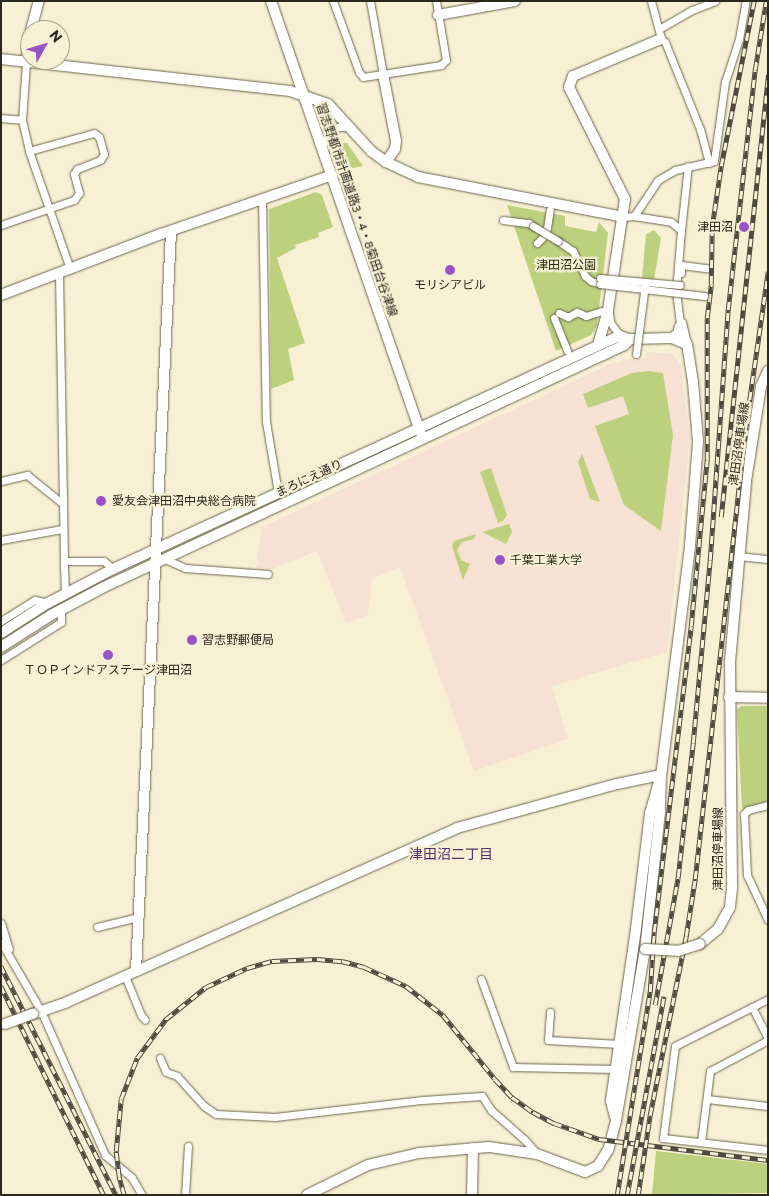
<!DOCTYPE html>
<html>
<head>
<meta charset="utf-8">
<style>
  body { margin:0 }
  #map { position:relative; width:769px; height:1196px; overflow:hidden; background:#f8f0d4; font-family:Commissioner,"Noto Sans JP",sans-serif }
  div>[style] { position:absolute }
  [style*='--x'] { left:calc(var(--x)*1px); top:calc(var(--y)*1px); width:calc(var(--w)*1px); rotate:calc(var(--a)*1deg) }
  .education>* { inset:0; background:#f6e1d3 }
  .green>* { inset:0; background:#bcd07e }
  .roads { filter:drop-shadow(0 0 1px #6c654d) drop-shadow(0 0 1px #6c654d) }
  .street>* { height:7px; margin:-3.5px; padding:0 3.5px; transform-origin:3.5px; border-radius:3.5px; background:#fff }
  .secondary>* { height:10px; margin:-5px; padding:0 5px; transform-origin:5px; border-radius:5px; background:#fff }
  .rail>* { height:4.5px; margin-top:-2.25px; transform-origin:0; background:repeating-linear-gradient(90deg,#f8f0d4 0 8px,#4e4a3d 0 16px); box-sizing:border-box; border-block:1px solid #4e4a3d }
  .bridges { filter:drop-shadow(0 0 1px #6c654d) drop-shadow(0 0 1px #6c654d) }
  .street-bridge>* { height:7px; margin:-3.5px; padding:0 3.5px; transform-origin:3.5px; border-radius:3.5px; background:#fff }
  .secondary-bridge>* { height:10px; margin:-5px; padding:0 5px; transform-origin:5px; border-radius:5px; background:#fff }
  .dots>* { width:14px; height:14px; translate:-50% -50%; box-sizing:border-box; border:2px solid #f8f0d4; border-radius:50% }
  span { translate:-50% -50%; white-space:nowrap; text-align:center; line-height:1.15; -webkit-text-stroke:4.5px #f8f0d4; paint-order:stroke }
  .street-label { font-size:12px; color:#2b281e }
  .poi-label { font-size:12px; color:#2b281e }
  .right { translate:-100% -50%; text-align:right }
  .left { translate:0 -50%; text-align:left }
  .park-label { font-size:12px; color:#272f09 }
  .neighbourhood-label { font-size:14px; color:#53316a }
  .frame { position:absolute; inset:0; border:2px solid #2b281e; pointer-events:none }
  .north { position:absolute; left:20px; top:20px; width:50px; height:50px; box-sizing:border-box; background:#f8f0d4; border:1px solid #a6a08b; border-radius:50%; rotate:51deg; font-size:14px; font-weight:700; line-height:20px; text-align:center; color:#2b281e }
  .north::after { content:''; display:block; margin:auto; width:18px; height:22px; background:#9953c8; clip-path:polygon(50% 0,100% 100%,50% 72%,0 100%) }
</style>
</head>
<body>
<div id="map">
  <div class="education">
    <i style="clip-path:polygon(647px 352px,673px 354px,681px 366px,690px 438px,667px 652px,552px 686px,568px 739px,474px 771px,400px 567px,372px 578px,368px 615px,346px 623px,317px 551px,273px 569px,256px 568px,262px 527px,615px 362px,616px 363px,631px 359px,646px 358px)"></i>
  </div>
  <div class="green">
    <i style="clip-path:polygon(343px 143px,347px 143px,363px 166px,353px 168px,349px 167px,341px 145px)"></i>
    <i style="clip-path:polygon(316px 192px,322px 195px,333px 227px,318px 233px,319px 237px,295px 245px,296px 248px,277px 258px,305px 343px,288px 349px,294px 380px,271px 389px,269px 209px)"></i>
    <i style="clip-path:polygon(507px 205px,565px 216px,565px 226px,596px 232px,599px 222px,608px 233px,597px 326px,591px 335px,556px 351px)"></i>
    <i style="clip-path:polygon(654px 230px,661px 238px,654px 280px,642px 278px,646px 234px)"></i>
    <i style="clip-path:polygon(649px 371px,663px 373px,673px 435px,661px 531px,624px 505px,595px 426px,629px 414px,623px 396px,588px 408px,583px 394px,632px 373px)"></i>
    <i style="clip-path:polygon(582px 454px,600px 502px,590px 499px,578px 462px)"></i>
    <i style="clip-path:polygon(491px 468px,507px 515px,503px 521px,498px 523px,480px 472px)"></i>
    <i style="clip-path:polygon(509px 524px,512px 532px,506px 544px,482px 532px)"></i>
    <i style="clip-path:polygon(476px 534px,474px 539px,462px 542px,457px 550px,461px 560px,470px 564px,463px 580px,452px 546px,454px 541px)"></i>
    <i style="clip-path:polygon(741px 706px,768px 706px,768px 801px,742px 809px,737px 710px)"></i>
    <i style="clip-path:polygon(656px 1151px,768px 1164px,768px 1193px,652px 1195px)"></i>
  </div>
  <div class="roads">
    <div class="street">
      <i style="--x:333;--y:1;--w:76;--a:69.9"></i>
      <i style="--x:359;--y:72;--w:6;--a:51"></i>
      <i style="--x:363;--y:77;--w:79;--a:-8.7"></i>
      <i style="--x:441;--y:65;--w:7;--a:-45"></i>
      <i style="--x:446;--y:60;--w:60;--a:-99.6"></i>
      <i style="--x:370;--y:1;--w:74;--a:79.9"></i>
      <i style="--x:651;--y:1;--w:39;--a:75"></i>
      <i style="--x:661;--y:39;--w:5;--a:37"></i>
      <i style="--x:665;--y:42;--w:94;--a:68.1"></i>
      <i style="--x:700;--y:129;--w:35;--a:75"></i>
      <i style="--x:659;--y:29;--w:38;--a:-30"></i>
      <i style="--x:692;--y:10;--w:25;--a:-21"></i>
      <i style="--x:26;--y:62;--w:58;--a:93.9"></i>
      <i style="--x:22;--y:120;--w:32;--a:77"></i>
      <i style="--x:29;--y:151;--w:125;--a:70.8"></i>
      <i style="--x:1;--y:118;--w:21;--a:5"></i>
      <i style="--x:322;--y:146;--w:17;--a:-62"></i>
      <i style="--x:330;--y:131;--w:9;--a:-27"></i>
      <i style="--x:338;--y:127;--w:12;--a:0"></i>
      <i style="--x:262;--y:199;--w:223;--a:89"></i>
      <i style="--x:266;--y:422;--w:71;--a:80.3"></i>
      <i style="--x:634;--y:216;--w:43;--a:-56.3"></i>
      <i style="--x:658;--y:180;--w:20;--a:-30"></i>
      <i style="--x:675;--y:170;--w:40;--a:-13"></i>
      <i style="--x:714;--y:161;--w:80;--a:-82.1"></i>
      <i style="--x:725;--y:82;--w:45;--a:-72"></i>
      <i style="--x:739;--y:39;--w:39;--a:-80"></i>
      <i style="--x:623;--y:217;--w:11;--a:-5"></i>
      <i style="--x:634;--y:216;--w:37;--a:9"></i>
      <i style="--x:671;--y:222;--w:13;--a:39"></i>
      <i style="--x:681;--y:230;--w:61;--a:94.7"></i>
      <i style="--x:676;--y:291;--w:35;--a:83"></i>
      <i style="--x:503;--y:220;--w:26;--a:7"></i>
      <i style="--x:529;--y:223;--w:5;--a:37"></i>
      <i style="--x:1;--y:225;--w:77;--a:-18.9"></i>
      <i style="--x:74;--y:200;--w:9;--a:-54"></i>
      <i style="--x:79;--y:193;--w:20;--a:-105"></i>
      <i style="--x:74;--y:174;--w:6;--a:-59"></i>
      <i style="--x:77;--y:169;--w:25;--a:-21"></i>
      <i style="--x:100;--y:160;--w:7;--a:-56"></i>
      <i style="--x:104;--y:154;--w:18;--a:-106"></i>
      <i style="--x:99;--y:137;--w:6;--a:-141"></i>
      <i style="--x:94;--y:133;--w:67;--a:164.5"></i>
      <i style="--x:681;--y:230;--w:64;--a:-83.8"></i>
      <i style="--x:558;--y:241;--w:18;--a:34"></i>
      <i style="--x:573;--y:251;--w:28;--a:64"></i>
      <i style="--x:585;--y:276;--w:8;--a:40"></i>
      <i style="--x:591;--y:281;--w:9;--a:18"></i>
      <i style="--x:537;--y:243;--w:13;--a:-45"></i>
      <i style="--x:546;--y:234;--w:24;--a:-81"></i>
      <i style="--x:59;--y:273;--w:288;--a:89"></i>
      <i style="--x:681;--y:273;--w:8;--a:-90"></i>
      <i style="--x:681;--y:265;--w:26;--a:7"></i>
      <i style="--x:609;--y:312;--w:10;--a:84"></i>
      <i style="--x:610;--y:322;--w:14;--a:54"></i>
      <i style="--x:618;--y:333;--w:8;--a:23"></i>
      <i style="--x:559;--y:313;--w:10;--a:24"></i>
      <i style="--x:568;--y:317;--w:10;--a:-29"></i>
      <i style="--x:577;--y:312;--w:10;--a:24"></i>
      <i style="--x:586;--y:316;--w:16;--a:-18"></i>
      <i style="--x:554;--y:318;--w:35;--a:68"></i>
      <i style="--x:682;--y:322;--w:23;--a:77"></i>
      <i style="--x:1;--y:481;--w:27;--a:-13"></i>
      <i style="--x:27;--y:475;--w:45;--a:38.7"></i>
      <i style="--x:1;--y:540;--w:62;--a:-10.2"></i>
      <i style="--x:738;--y:556;--w:30;--a:6"></i>
      <i style="--x:165;--y:559;--w:22;--a:24"></i>
      <i style="--x:185;--y:568;--w:83;--a:4.1"></i>
      <i style="--x:65;--y:594;--w:33;--a:-92"></i>
      <i style="--x:64;--y:561;--w:40;--a:0"></i>
      <i style="--x:104;--y:561;--w:12;--a:42"></i>
      <i style="--x:1;--y:621;--w:40;--a:-32"></i>
      <i style="--x:35;--y:600;--w:13;--a:13"></i>
      <i style="--x:1;--y:660;--w:71;--a:-32.3"></i>
      <i style="--x:61;--y:622;--w:12;--a:-90"></i>
      <i style="--x:768;--y:805;--w:21;--a:166"></i>
      <i style="--x:748;--y:810;--w:6;--a:135"></i>
      <i style="--x:744;--y:814;--w:61;--a:87.2"></i>
      <i style="--x:747;--y:875;--w:50;--a:65"></i>
      <i style="--x:1;--y:923;--w:27;--a:73"></i>
      <i style="--x:97;--y:927;--w:42;--a:-13.7"></i>
      <i style="--x:1;--y:942;--w:80;--a:59.9"></i>
      <i style="--x:41;--y:1011;--w:158;--a:66"></i>
      <i style="--x:105;--y:1155;--w:35;--a:40"></i>
      <i style="--x:132;--y:1178;--w:20;--a:60"></i>
      <i style="--x:125;--y:976;--w:42;--a:67.7"></i>
      <i style="--x:141;--y:1015;--w:6;--a:51"></i>
      <i style="--x:481;--y:979;--w:94;--a:70"></i>
      <i style="--x:513;--y:1067;--w:103;--a:1.1"></i>
      <i style="--x:768;--y:999;--w:104;--a:153.2"></i>
      <i style="--x:675;--y:1046;--w:93;--a:97.4"></i>
      <i style="--x:663;--y:1138;--w:106;--a:6.5"></i>
      <i style="--x:752;--y:1007;--w:35;--a:63"></i>
      <i style="--x:550;--y:1012;--w:28;--a:94"></i>
      <i style="--x:548;--y:1040;--w:71;--a:3.2"></i>
      <i style="--x:160;--y:1058;--w:15;--a:67"></i>
      <i style="--x:166;--y:1072;--w:12;--a:20"></i>
      <i style="--x:177;--y:1076;--w:40;--a:48"></i>
      <i style="--x:204;--y:1106;--w:14;--a:34"></i>
      <i style="--x:216;--y:1114;--w:59;--a:2.9"></i>
      <i style="--x:275;--y:1117;--w:149;--a:-6.6"></i>
      <i style="--x:423;--y:1100;--w:59;--a:-3.9"></i>
      <i style="--x:482;--y:1096;--w:17;--a:57"></i>
      <i style="--x:491;--y:1110;--w:45;--a:41.4"></i>
      <i style="--x:525;--y:1140;--w:18;--a:49"></i>
      <i style="--x:707;--y:1099;--w:61;--a:6.5"></i>
      <i style="--x:701;--y:1142;--w:72;--a:-82.8"></i>
      <i style="--x:710;--y:1071;--w:66;--a:-28.1"></i>
      <i style="--x:185;--y:1195;--w:49;--a:-86.5"></i>
    </div>
    <div class="secondary">
      <i style="--x:271;--y:1;--w:456;--a:70.9"></i>
      <i style="--x:438;--y:15;--w:78;--a:-10.3"></i>
      <i style="--x:31;--y:30;--w:30;--a:-75"></i>
      <i style="--x:1;--y:59;--w:291;--a:6.3"></i>
      <i style="--x:290;--y:91;--w:40;--a:18.9"></i>
      <i style="--x:328;--y:104;--w:64;--a:47.5"></i>
      <i style="--x:371;--y:151;--w:19;--a:36"></i>
      <i style="--x:386;--y:162;--w:35;--a:25"></i>
      <i style="--x:418;--y:177;--w:209;--a:11"></i>
      <i style="--x:26;--y:62;--w:27;--a:-82"></i>
      <i style="--x:383;--y:74;--w:68;--a:79"></i>
      <i style="--x:396;--y:141;--w:8;--a:97"></i>
      <i style="--x:395;--y:149;--w:16;--a:125"></i>
      <i style="--x:1;--y:295;--w:171;--a:-20.9"></i>
      <i style="--x:161;--y:234;--w:181;--a:-19"></i>
      <i style="--x:672;--y:338;--w:7;--a:-34"></i>
      <i style="--x:678;--y:334;--w:8;--a:-76"></i>
      <i style="--x:598;--y:345;--w:36;--a:-74"></i>
      <i style="--x:608;--y:310;--w:112;--a:-81.3"></i>
      <i style="--x:625;--y:199;--w:125;--a:-116.6"></i>
      <i style="--x:569;--y:87;--w:12;--a:-70"></i>
      <i style="--x:573;--y:76;--w:95;--a:-22.8"></i>
      <i style="--x:1;--y:633;--w:56;--a:-32.6"></i>
      <i style="--x:48;--y:603;--w:73;--a:-27.6"></i>
      <i style="--x:113;--y:569;--w:555;--a:-24.72"></i>
      <i style="--x:617;--y:337;--w:13;--a:9"></i>
      <i style="--x:630;--y:339;--w:42;--a:-1.4"></i>
      <i style="--x:672;--y:338;--w:16;--a:22"></i>
      <i style="--x:687;--y:344;--w:38;--a:81"></i>
      <i style="--x:693;--y:382;--w:60;--a:85.2"></i>
      <i style="--x:698;--y:442;--w:105;--a:94.4"></i>
      <i style="--x:690;--y:547;--w:230;--a:97.2"></i>
      <i style="--x:661;--y:775;--w:37;--a:92"></i>
      <i style="--x:660;--y:812;--w:138;--a:96.2"></i>
      <i style="--x:645;--y:949;--w:174;--a:99.6"></i>
      <i style="--x:616;--y:1121;--w:30;--a:105"></i>
      <i style="--x:608;--y:1150;--w:19;--a:122"></i>
      <i style="--x:598;--y:1166;--w:14;--a:155"></i>
      <i style="--x:585;--y:1172;--w:51;--a:-159.4"></i>
      <i style="--x:537;--y:1154;--w:49;--a:-171.7"></i>
      <i style="--x:489;--y:1147;--w:70;--a:175.1"></i>
      <i style="--x:419;--y:1153;--w:52;--a:166.8"></i>
      <i style="--x:368;--y:1165;--w:68;--a:153.8"></i>
      <i style="--x:1;--y:647;--w:59;--a:-32.6"></i>
      <i style="--x:51;--y:615;--w:60;--a:-27.8"></i>
      <i style="--x:104;--y:587;--w:550;--a:-24.94"></i>
      <i style="--x:603;--y:355;--w:23;--a:-25"></i>
      <i style="--x:624;--y:345;--w:8;--a:-45"></i>
      <i style="--x:729;--y:697;--w:39;--a:1"></i>
      <i style="--x:700;--y:944;--w:23;--a:-40"></i>
      <i style="--x:718;--y:929;--w:25;--a:-61"></i>
      <i style="--x:730;--y:907;--w:19;--a:-84"></i>
      <i style="--x:732;--y:888;--w:226;--a:-90.5"></i>
      <i style="--x:730;--y:662;--w:182;--a:-84.9"></i>
      <i style="--x:746;--y:481;--w:96;--a:-81"></i>
      <i style="--x:761;--y:386;--w:17;--a:-65"></i>
      <i style="--x:136;--y:971;--w:741;--a:-87.29"></i>
      <i style="--x:33;--y:1014;--w:36;--a:-19"></i>
      <i style="--x:67;--y:1002;--w:427;--a:-24"></i>
      <i style="--x:457;--y:828;--w:166;--a:-15.4"></i>
      <i style="--x:617;--y:784;--w:45;--a:-11.6"></i>
      <i style="--x:661;--y:775;--w:40;--a:106"></i>
      <i style="--x:650;--y:813;--w:117;--a:96.9"></i>
      <i style="--x:636;--y:929;--w:174;--a:98.3"></i>
      <i style="--x:611;--y:1101;--w:16;--a:76"></i>
      <i style="--x:472;--y:1195;--w:47;--a:-88.8"></i>
    </div>
  </div>
  <div class="rail">
    <i style="--x:721;--y:517;--w:445;--a:-83.9"></i>
    <i style="--x:1;--y:966;--w:256;--a:63.3"></i>
    <i style="--x:1;--y:986;--w:233;--a:63.8"></i>
    <i style="--x:655;--y:1005;--w:130;--a:-79.8"></i>
    <i style="--x:678;--y:877;--w:135;--a:-83.6"></i>
    <i style="--x:693;--y:743;--w:184;--a:-84.7"></i>
    <i style="--x:710;--y:560;--w:251;--a:-85.9"></i>
    <i style="--x:728;--y:310;--w:242;--a:-83.6"></i>
    <i style="--x:755;--y:70;--w:70;--a:-80.9"></i>
    <i style="--x:124;--y:1195;--w:19;--a:-106"></i>
    <i style="--x:119;--y:1177;--w:26;--a:-97"></i>
    <i style="--x:116;--y:1151;--w:52;--a:-84.5"></i>
    <i style="--x:121;--y:1099;--w:44;--a:-68.7"></i>
    <i style="--x:137;--y:1058;--w:49;--a:-53.4"></i>
    <i style="--x:166;--y:1019;--w:51;--a:-38.7"></i>
    <i style="--x:206;--y:987;--w:45;--a:-24.9"></i>
    <i style="--x:247;--y:968;--w:26;--a:-16"></i>
    <i style="--x:272;--y:961;--w:45;--a:-2.5"></i>
    <i style="--x:317;--y:959;--w:25;--a:5"></i>
    <i style="--x:342;--y:961;--w:23;--a:15"></i>
    <i style="--x:364;--y:967;--w:46;--a:24.3"></i>
    <i style="--x:406;--y:986;--w:47;--a:38.1"></i>
    <i style="--x:443;--y:1015;--w:82;--a:50.9"></i>
    <i style="--x:495;--y:1079;--w:25;--a:47"></i>
    <i style="--x:512;--y:1097;--w:26;--a:36"></i>
    <i style="--x:533;--y:1112;--w:24;--a:28"></i>
    <i style="--x:554;--y:1123;--w:48;--a:19.6"></i>
    <i style="--x:599;--y:1139;--w:170;--a:7.1"></i>
    <i style="--x:617;--y:1195;--w:206;--a:-80.8"></i>
    <i style="--x:650;--y:992;--w:60;--a:-86.2"></i>
    <i style="--x:654;--y:932;--w:308;--a:-83.1"></i>
    <i style="--x:691;--y:626;--w:167;--a:-84.5"></i>
    <i style="--x:707;--y:460;--w:142;--a:-90"></i>
    <i style="--x:707;--y:318;--w:34;--a:-83"></i>
    <i style="--x:711;--y:284;--w:57;--a:-89"></i>
    <i style="--x:712;--y:227;--w:62;--a:-81.6"></i>
    <i style="--x:721;--y:166;--w:168;--a:-78.7"></i>
    <i style="--x:627;--y:1195;--w:202;--a:-79.5"></i>
    <i style="--x:638;--y:1195;--w:81;--a:-81.5"></i>
    <i style="--x:650;--y:1115;--w:183;--a:-78.6"></i>
    <i style="--x:686;--y:936;--w:58;--a:-81"></i>
    <i style="--x:695;--y:879;--w:451;--a:-83.6"></i>
    <i style="--x:745;--y:431;--w:161;--a:-81.8"></i>
  </div>
  <div class="bridges">
    <div class="street-bridge">
      <i style="--x:533;--y:226;--w:29;--a:31"></i>
      <i style="--x:600;--y:278;--w:80;--a:5"></i>
      <i style="--x:600;--y:284;--w:105;--a:6.6"></i>
      <i style="--x:636;--y:354;--w:70;--a:-82.6"></i>
    </div>
    <div class="secondary-bridge">
      <i style="--x:645;--y:949;--w:33;--a:3"></i>
      <i style="--x:678;--y:951;--w:23;--a:-18"></i>
      <i style="--x:5;--y:1024;--w:30;--a:-20"></i>
    </div>
  </div>
  <div class="dots">
    <i style="left:744px;top:227px;background:#9953c8"></i>
    <i style="left:450px;top:270px;background:#9953c8"></i>
    <i style="left:101px;top:501px;background:#9953c8"></i>
    <i style="left:500px;top:560px;background:#9953c8"></i>
    <i style="left:192px;top:640px;background:#9953c8"></i>
    <i style="left:108px;top:655px;background:#9953c8"></i>
  </div>
  <div class="street-label">
    <span style="left:357px;top:210px;rotate:71deg">習志野都市計画道路3・4・8菊田台谷津線</span>
    <span style="left:739px;top:444px;rotate:-82deg">津田沼停車場線</span>
    <span style="left:309px;top:478px;rotate:-25deg">まろにえ通り</span>
    <span style="left:718px;top:849px;rotate:-90deg">津田沼停車場線</span>
  </div>
  <div class="poi-label">
    <span class="right" style="left:733px;top:227px">津田沼</span>
    <span style="left:450px;top:285px">モリシアビル</span>
    <span class="left" style="left:112px;top:501px">愛友会津田沼中央総合病院</span>
    <span class="left" style="left:510px;top:560px">千葉工業大学</span>
    <span class="left" style="left:202px;top:640px">習志野郵便局</span>
    <span style="left:108px;top:670px">ＴＯＰインドアステージ津田沼</span>
  </div>
  <div class="park-label">
    <span style="left:566px;top:265px">津田沼公園</span>
  </div>
  <div class="neighbourhood-label">
    <span style="left:451px;top:854px">津田沼二丁目</span>
  </div>
  <div class="frame"></div>
  <div class="north">N</div>
</div>
</body>
</html>
